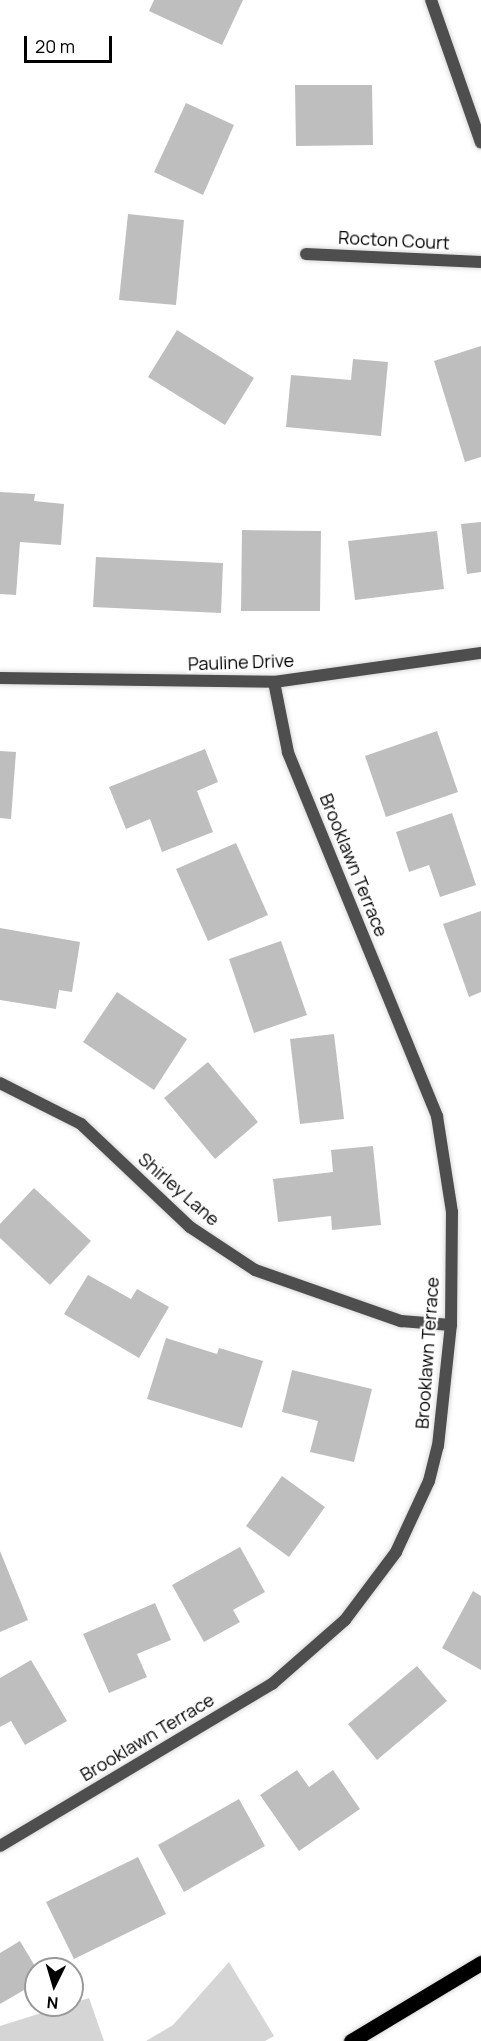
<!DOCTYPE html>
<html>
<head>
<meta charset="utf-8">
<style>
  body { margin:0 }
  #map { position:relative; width:481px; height:2041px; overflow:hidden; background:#fff; font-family:Manrope,sans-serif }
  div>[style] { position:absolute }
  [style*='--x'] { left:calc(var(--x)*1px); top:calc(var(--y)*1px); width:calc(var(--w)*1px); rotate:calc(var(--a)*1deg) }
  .green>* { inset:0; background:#d5d5d5 }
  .building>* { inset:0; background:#bebebe }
  .roads { filter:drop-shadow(0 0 2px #dbdbdb) drop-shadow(0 0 2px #dbdbdb) }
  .minor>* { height:12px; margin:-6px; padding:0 6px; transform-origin:6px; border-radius:6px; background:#4e4e4e }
  .primary>* { height:15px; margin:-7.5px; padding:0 7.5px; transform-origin:7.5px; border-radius:7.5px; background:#000 }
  span { translate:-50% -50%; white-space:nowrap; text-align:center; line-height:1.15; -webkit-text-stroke:4.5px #fff; paint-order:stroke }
  .street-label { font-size:18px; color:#000 }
  .north { position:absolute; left:24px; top:1957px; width:60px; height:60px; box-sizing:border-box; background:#fff; border:2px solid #999; border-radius:50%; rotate:185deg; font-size:16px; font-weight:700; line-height:24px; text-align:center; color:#000 }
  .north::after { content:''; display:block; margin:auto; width:21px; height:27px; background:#000; clip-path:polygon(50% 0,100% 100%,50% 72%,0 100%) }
  .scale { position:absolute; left:24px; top:36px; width:88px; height:27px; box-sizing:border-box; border:3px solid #000; border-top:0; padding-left:8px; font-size:18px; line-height:21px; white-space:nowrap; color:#000; -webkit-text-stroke:4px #fff; paint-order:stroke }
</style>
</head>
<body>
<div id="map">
  <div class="green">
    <i style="clip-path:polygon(229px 1962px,274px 2036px,265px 2041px,146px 2041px,173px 2025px)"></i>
    <i style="clip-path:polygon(89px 1998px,104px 2041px,0 2041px,0 2026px)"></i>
  </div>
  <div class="building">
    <i style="clip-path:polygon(154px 0,243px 0,222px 45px,149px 11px)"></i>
    <i style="clip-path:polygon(295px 85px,372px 85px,373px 145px,296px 146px)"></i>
    <i style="clip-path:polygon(186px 103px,234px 125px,203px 195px,154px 172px)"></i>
    <i style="clip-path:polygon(128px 214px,184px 220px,176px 305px,119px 300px)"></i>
    <i style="clip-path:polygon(177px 330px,254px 378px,225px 425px,148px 377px)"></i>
    <i style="clip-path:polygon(481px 346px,481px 457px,465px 462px,434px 361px)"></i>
    <i style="clip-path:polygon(353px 359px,388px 362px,381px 436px,286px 427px,291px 375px,351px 380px)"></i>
    <i style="clip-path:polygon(0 492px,35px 494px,34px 501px,64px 504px,61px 545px,20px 542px,16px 595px,0 594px)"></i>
    <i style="clip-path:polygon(481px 522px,481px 572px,467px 574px,461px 524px)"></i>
    <i style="clip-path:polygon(242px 530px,321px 531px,320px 611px,241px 611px)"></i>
    <i style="clip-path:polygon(437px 531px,444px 589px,355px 600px,348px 541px)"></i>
    <i style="clip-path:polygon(96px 557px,223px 563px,221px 613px,93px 607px)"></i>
    <i style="clip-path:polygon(437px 731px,458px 792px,386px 817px,365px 756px)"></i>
    <i style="clip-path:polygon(205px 749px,218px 782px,197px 791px,213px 832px,162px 852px,150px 819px,126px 829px,109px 787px)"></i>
    <i style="clip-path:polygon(0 751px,16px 752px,11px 819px,0 818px)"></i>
    <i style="clip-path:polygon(452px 813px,476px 885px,440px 897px,429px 865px,409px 872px,396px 832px)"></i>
    <i style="clip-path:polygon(236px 843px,268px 915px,208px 941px,176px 869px)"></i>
    <i style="clip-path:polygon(481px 911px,481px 992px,469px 997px,443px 924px)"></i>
    <i style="clip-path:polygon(0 928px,80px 942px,72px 992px,59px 990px,56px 1009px,0 1000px)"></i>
    <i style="clip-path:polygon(281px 941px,307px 1015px,254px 1033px,229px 959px)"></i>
    <i style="clip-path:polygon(117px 992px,187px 1039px,154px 1090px,83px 1042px)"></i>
    <i style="clip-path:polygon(334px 1034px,344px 1119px,300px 1124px,290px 1039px)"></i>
    <i style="clip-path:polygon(208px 1062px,258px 1122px,215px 1159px,164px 1098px)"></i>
    <i style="clip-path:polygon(373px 1146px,381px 1225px,332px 1230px,331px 1216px,278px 1222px,273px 1179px,333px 1172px,331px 1150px)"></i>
    <i style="clip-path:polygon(34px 1188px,91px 1241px,50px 1285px,0 1238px,0 1224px)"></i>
    <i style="clip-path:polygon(88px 1275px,131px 1299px,137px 1289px,169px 1307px,139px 1358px,64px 1314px)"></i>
    <i style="clip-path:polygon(166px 1338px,217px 1354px,219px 1348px,263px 1361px,242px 1428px,147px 1399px)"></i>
    <i style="clip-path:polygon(292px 1370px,372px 1389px,354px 1462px,310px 1452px,318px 1421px,282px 1412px)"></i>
    <i style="clip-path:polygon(282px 1476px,325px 1507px,289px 1557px,246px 1526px)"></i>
    <i style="clip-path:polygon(240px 1547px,265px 1592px,233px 1610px,240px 1622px,204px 1642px,172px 1585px)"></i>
    <i style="clip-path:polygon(0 1551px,28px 1620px,0 1632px)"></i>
    <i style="clip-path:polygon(473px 1591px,481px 1596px,481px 1670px,442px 1648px)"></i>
    <i style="clip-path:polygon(155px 1603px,171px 1640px,137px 1654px,147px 1677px,109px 1693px,83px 1634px)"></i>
    <i style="clip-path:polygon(31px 1660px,67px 1721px,25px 1745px,11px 1721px,0 1727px,0 1678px)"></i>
    <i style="clip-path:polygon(417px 1666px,447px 1701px,377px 1760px,348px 1724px)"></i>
    <i style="clip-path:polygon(297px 1770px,309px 1787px,333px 1770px,360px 1809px,299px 1851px,260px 1795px)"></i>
    <i style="clip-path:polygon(239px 1799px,265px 1846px,184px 1892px,158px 1845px)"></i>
    <i style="clip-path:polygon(138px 1857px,166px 1914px,74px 1959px,46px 1902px)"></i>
    <i style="clip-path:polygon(20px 1941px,36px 1968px,36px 1983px,0 2004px,0 1953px)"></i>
  </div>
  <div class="roads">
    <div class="minor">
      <i style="--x:431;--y:0;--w:151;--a:70.7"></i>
      <i style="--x:306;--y:254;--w:175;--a:2.6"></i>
      <i style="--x:0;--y:678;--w:274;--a:0.8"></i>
      <i style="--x:274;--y:682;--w:209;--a:-8"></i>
      <i style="--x:0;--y:1083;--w:91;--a:26.8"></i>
      <i style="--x:81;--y:1124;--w:150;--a:43.4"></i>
      <i style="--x:190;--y:1227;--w:78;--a:33.5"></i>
      <i style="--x:255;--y:1270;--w:155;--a:19.3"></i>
      <i style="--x:401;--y:1321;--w:50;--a:4.6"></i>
      <i style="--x:0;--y:1846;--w:317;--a:-30.8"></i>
      <i style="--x:272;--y:1684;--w:97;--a:-41.2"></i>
      <i style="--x:345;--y:1620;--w:85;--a:-53.1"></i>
      <i style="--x:396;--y:1552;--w:78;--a:-65.1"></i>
      <i style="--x:429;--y:1481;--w:36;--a:-76"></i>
      <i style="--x:438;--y:1446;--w:122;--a:-83.9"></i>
      <i style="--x:451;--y:1325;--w:113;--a:-89.5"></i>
      <i style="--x:452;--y:1212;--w:97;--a:-98.9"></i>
      <i style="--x:437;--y:1116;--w:393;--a:-112.3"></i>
      <i style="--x:288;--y:752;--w:71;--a:-101.3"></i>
    </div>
    <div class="primary">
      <i style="--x:351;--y:2041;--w:152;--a:-31"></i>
    </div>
  </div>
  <div class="street-label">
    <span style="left:394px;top:240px;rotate:3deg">Rocton Court</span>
    <span style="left:241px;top:662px;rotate:-2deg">Pauline Drive</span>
    <span style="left:354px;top:865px;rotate:68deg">Brooklawn Terrace</span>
    <span style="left:179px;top:1189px;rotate:41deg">Shirley Lane</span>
    <span style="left:427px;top:1353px;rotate:-86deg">Brooklawn Terrace</span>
    <span style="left:147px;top:1737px;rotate:-31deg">Brooklawn Terrace</span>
  </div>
  <div class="north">N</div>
  <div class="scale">20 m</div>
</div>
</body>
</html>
